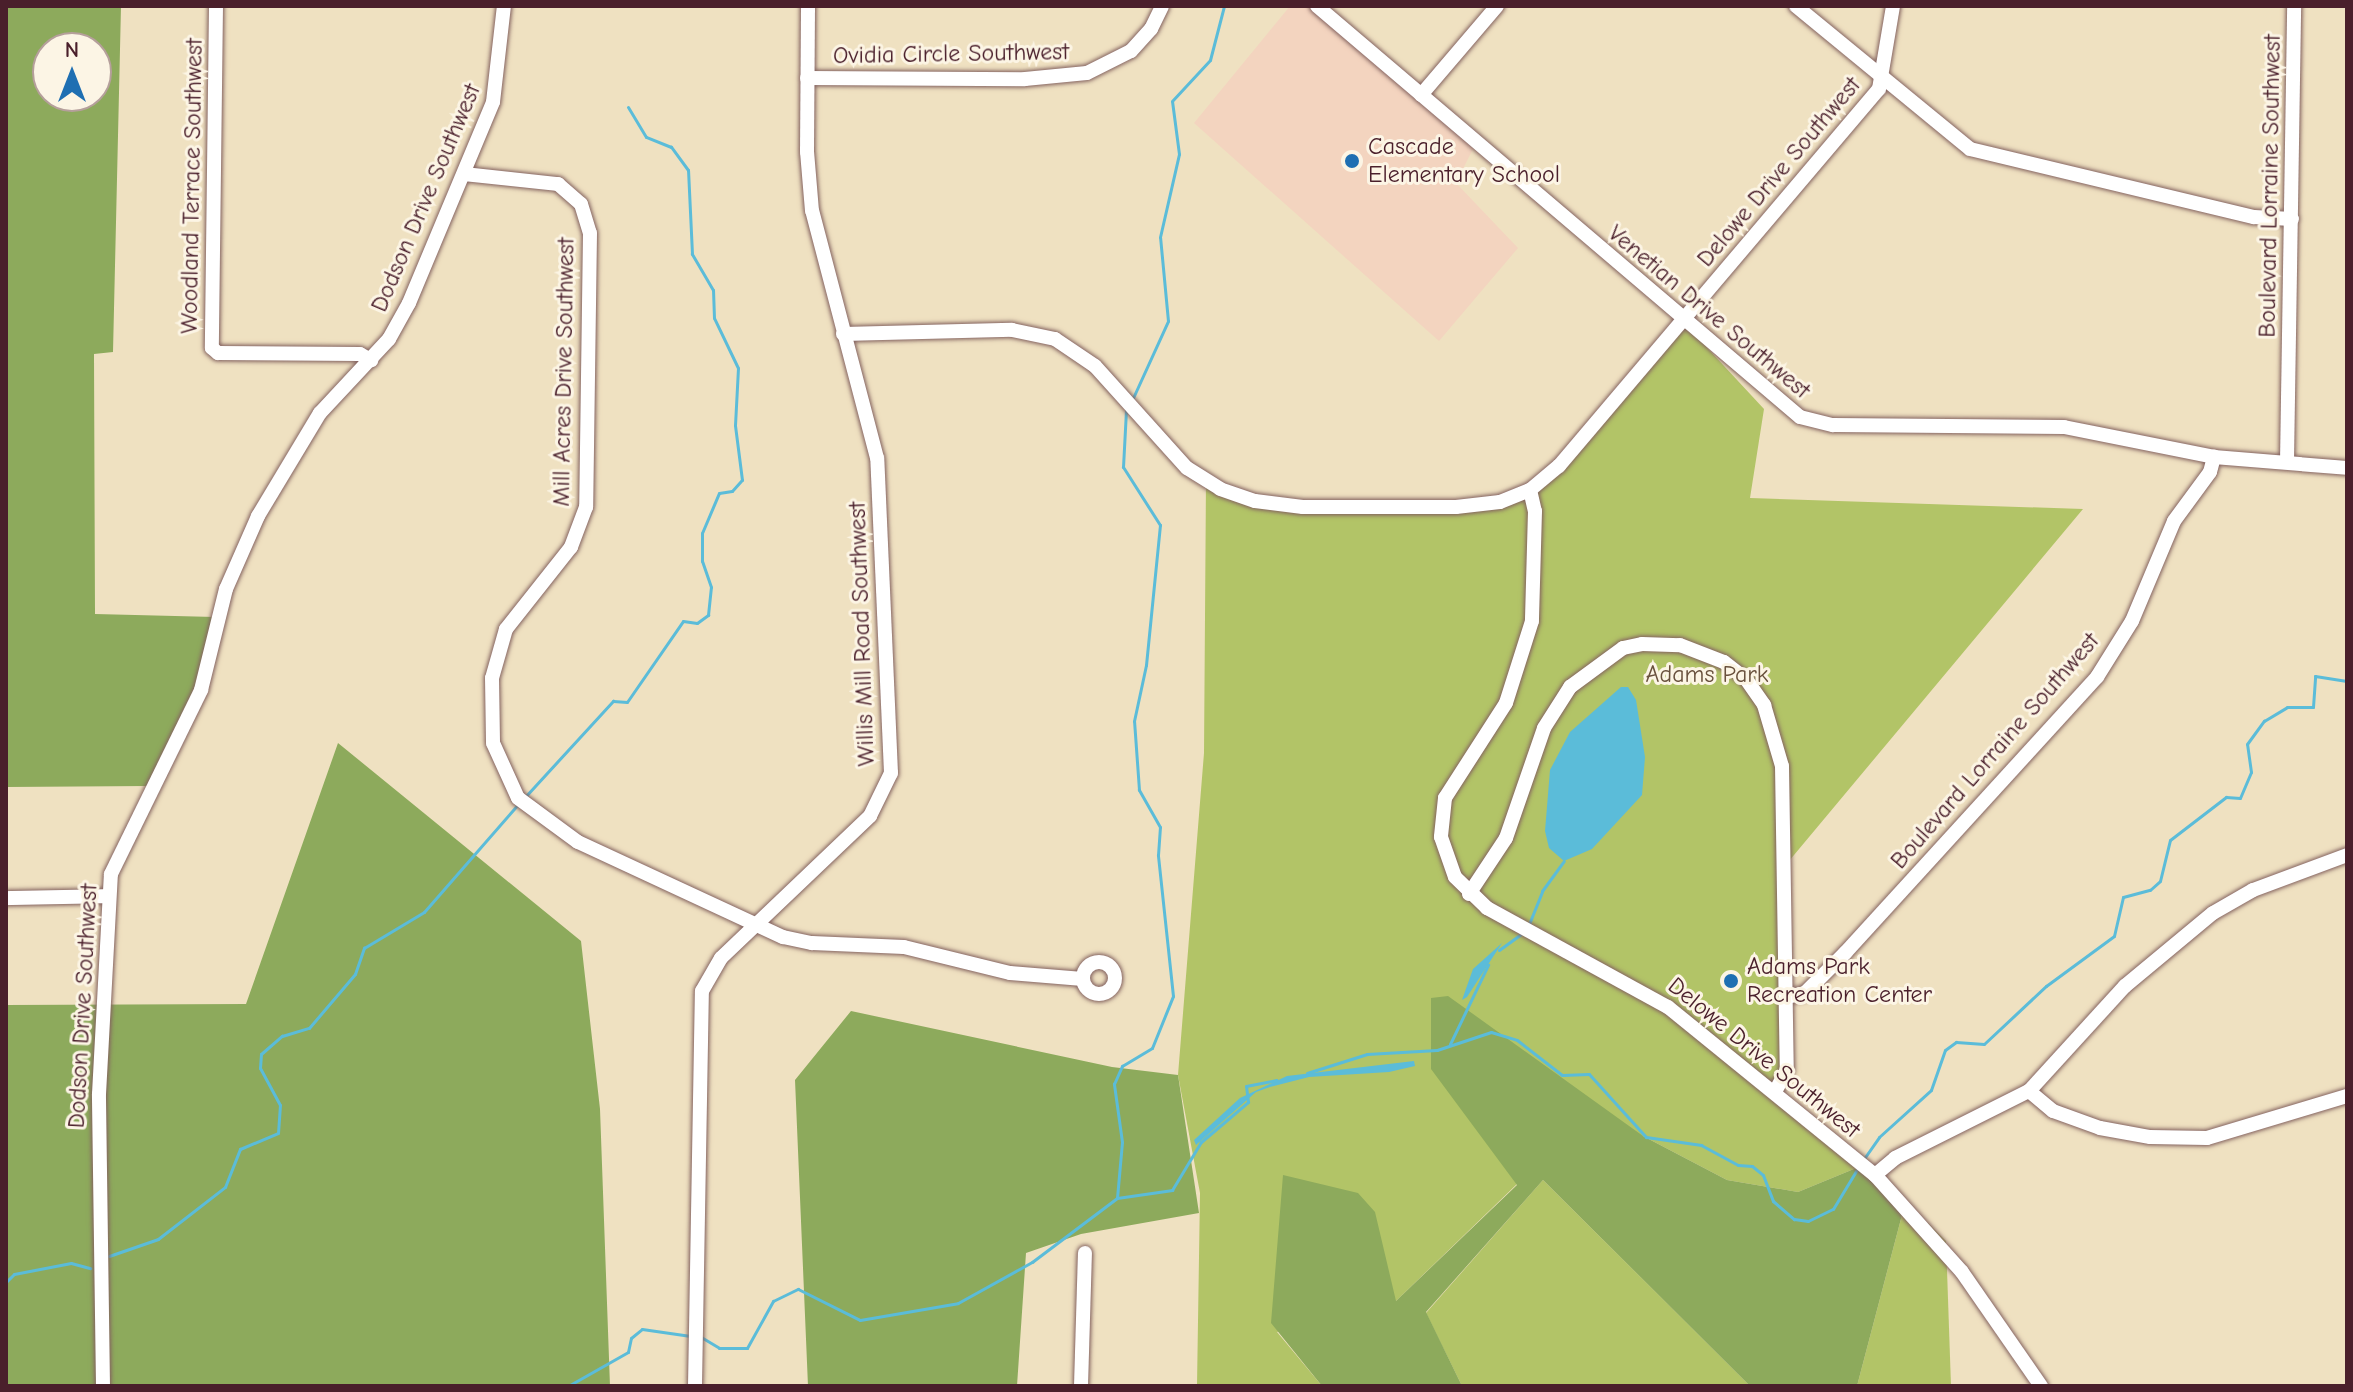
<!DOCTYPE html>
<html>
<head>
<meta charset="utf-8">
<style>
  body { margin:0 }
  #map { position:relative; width:2353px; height:1392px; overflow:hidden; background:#efe1c1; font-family:"Comic Neue",sans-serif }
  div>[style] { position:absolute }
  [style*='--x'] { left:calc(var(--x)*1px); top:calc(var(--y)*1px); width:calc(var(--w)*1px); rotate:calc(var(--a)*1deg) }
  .built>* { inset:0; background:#f3d4bf }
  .green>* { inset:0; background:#b2c467 }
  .forest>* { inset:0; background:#8daa5c }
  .water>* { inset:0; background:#5bbcd9 }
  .stream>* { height:3px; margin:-1.5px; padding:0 1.5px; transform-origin:1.5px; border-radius:1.5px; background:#5bbcd9 }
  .roads { filter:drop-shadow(0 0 2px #846360) drop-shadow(0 0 2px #846360) }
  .minor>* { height:14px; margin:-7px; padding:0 7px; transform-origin:7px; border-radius:7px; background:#fff }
  .minor>.ring { margin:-7px; padding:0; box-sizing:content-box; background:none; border:14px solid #fff; border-radius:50% }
  .dots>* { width:22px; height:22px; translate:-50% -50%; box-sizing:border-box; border:4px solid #fcf5e5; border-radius:50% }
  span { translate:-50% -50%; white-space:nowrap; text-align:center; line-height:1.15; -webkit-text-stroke:6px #fcf5e5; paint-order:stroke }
  .street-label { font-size:24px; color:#4a1f2b }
  .poi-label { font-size:24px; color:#4a1f2b }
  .left { translate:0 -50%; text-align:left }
  .park-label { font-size:24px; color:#69513d }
  .frame { position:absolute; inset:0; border:8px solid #4a1f2b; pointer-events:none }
  .north { position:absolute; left:32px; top:32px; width:80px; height:80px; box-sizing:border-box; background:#fcf5e5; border:2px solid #b59f9b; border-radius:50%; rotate:0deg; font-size:22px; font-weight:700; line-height:32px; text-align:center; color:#4a1f2b }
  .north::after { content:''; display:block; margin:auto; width:28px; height:36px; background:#1f6fb2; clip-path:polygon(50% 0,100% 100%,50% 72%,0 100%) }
</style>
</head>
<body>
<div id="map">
  <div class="built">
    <i style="clip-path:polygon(1290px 6px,1320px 6px,1478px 139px,1456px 183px,1518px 248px,1439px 341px,1194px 123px)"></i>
  </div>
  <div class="green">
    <i style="clip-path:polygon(1686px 325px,1764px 409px,1750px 498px,2083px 509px,1789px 861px,1787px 1064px,1778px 1092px,1866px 1164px,1798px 1192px,1727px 1180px,1643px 1136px,1517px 1184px,1396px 1301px,1277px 1332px,1322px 1386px,1197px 1386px,1200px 1193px,1178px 1075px,1204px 753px,1206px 480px,1245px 503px,1371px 512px,1535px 491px)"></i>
    <i style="clip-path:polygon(1543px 1180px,1750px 1386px,1462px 1386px,1426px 1313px)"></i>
    <i style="clip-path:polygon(1902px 1215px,1928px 1223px,1946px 1241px,1951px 1386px,1857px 1386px)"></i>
  </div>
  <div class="forest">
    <i style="clip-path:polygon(evenodd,6px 6px,121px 6px,113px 352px,94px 354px,95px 614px,215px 617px,193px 704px,148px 786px,6px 787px,6px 6px,48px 48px,96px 48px,96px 96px,48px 96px,48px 48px)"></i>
    <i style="clip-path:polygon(338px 743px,581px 941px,600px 1109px,610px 1386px,6px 1386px,6px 1005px,246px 1004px)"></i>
    <i style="clip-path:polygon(1448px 996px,1643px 1136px,1727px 1180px,1798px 1192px,1866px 1164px,1902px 1215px,1857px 1386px,1750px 1386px,1543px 1180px,1426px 1312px,1462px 1386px,1322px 1386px,1271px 1323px,1283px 1175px,1358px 1193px,1375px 1212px,1396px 1301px,1517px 1185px,1431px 1069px,1431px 998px)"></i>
    <i style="clip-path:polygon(851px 1011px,1112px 1067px,1178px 1075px,1199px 1213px,1081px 1234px,1026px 1253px,1017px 1386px,808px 1386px,795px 1080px)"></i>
  </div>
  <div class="water">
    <i style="clip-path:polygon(1621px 687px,1628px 687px,1636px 700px,1645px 757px,1642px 795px,1592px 849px,1564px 861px,1549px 848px,1545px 831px,1550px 770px,1570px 732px)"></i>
    <i style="clip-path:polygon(1502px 943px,1467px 997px,1462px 1000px,1473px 969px)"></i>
    <i style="clip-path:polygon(1414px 1061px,1415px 1066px,1389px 1072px,1309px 1077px,1270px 1087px,1256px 1092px,1196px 1145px,1194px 1140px,1240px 1098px,1287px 1076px)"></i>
  </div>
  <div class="stream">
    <i style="--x:1132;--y:400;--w:87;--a:-65.5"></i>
    <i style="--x:1168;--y:321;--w:84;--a:-95.4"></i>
    <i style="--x:1160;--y:237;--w:85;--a:-77.1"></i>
    <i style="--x:1179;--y:154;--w:53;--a:-97.5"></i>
    <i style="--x:1172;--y:101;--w:56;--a:-47.2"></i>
    <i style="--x:1210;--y:60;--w:56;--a:-75.5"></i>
    <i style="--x:524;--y:798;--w:132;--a:-47.5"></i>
    <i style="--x:613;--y:701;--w:14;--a:4"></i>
    <i style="--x:627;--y:702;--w:98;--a:-55.3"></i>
    <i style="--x:683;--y:621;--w:14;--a:8"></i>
    <i style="--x:697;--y:623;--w:14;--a:-36"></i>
    <i style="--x:708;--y:615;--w:28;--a:-84"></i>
    <i style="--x:711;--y:587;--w:28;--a:-109"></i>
    <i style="--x:702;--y:561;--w:28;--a:-90"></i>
    <i style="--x:702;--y:533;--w:43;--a:-67"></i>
    <i style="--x:719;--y:493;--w:13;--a:-9"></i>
    <i style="--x:732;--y:491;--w:15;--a:-48"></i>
    <i style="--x:742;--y:480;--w:55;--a:-97.3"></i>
    <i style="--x:735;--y:425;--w:57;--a:-87"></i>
    <i style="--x:738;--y:368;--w:55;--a:-115.6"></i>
    <i style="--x:714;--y:318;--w:28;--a:-92"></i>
    <i style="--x:713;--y:290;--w:42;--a:-120.3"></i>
    <i style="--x:692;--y:254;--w:84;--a:-92.7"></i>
    <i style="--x:688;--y:170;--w:29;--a:-126"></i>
    <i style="--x:671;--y:147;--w:27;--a:-158"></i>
    <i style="--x:646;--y:137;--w:35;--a:-121"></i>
    <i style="--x:1529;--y:924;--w:35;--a:-68"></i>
    <i style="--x:1542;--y:891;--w:37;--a:-54"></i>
    <i style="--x:1499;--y:950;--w:29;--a:-36"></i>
    <i style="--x:1450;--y:1044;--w:88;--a:-64.3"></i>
    <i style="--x:1307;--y:1073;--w:63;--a:-17.6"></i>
    <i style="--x:1367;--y:1054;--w:70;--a:-3.3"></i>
    <i style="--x:1437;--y:1050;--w:57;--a:-18.4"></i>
    <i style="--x:1491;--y:1032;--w:27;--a:17"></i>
    <i style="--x:1517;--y:1040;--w:57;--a:37.9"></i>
    <i style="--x:1562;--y:1075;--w:27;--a:-2"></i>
    <i style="--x:1589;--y:1074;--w:85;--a:47.9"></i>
    <i style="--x:1646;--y:1137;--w:56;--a:8.3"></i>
    <i style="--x:1701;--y:1145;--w:42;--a:28.4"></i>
    <i style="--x:1738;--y:1165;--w:14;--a:4"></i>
    <i style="--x:1752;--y:1166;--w:14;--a:39"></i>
    <i style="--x:1763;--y:1175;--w:28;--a:69"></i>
    <i style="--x:1773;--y:1201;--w:28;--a:41"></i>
    <i style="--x:1794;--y:1219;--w:14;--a:8"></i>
    <i style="--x:1808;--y:1221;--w:28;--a:-26"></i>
    <i style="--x:1833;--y:1209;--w:50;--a:-58.8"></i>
    <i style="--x:1863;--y:1160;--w:28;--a:-55"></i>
    <i style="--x:1879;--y:1137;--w:70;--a:-42.1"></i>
    <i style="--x:1931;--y:1090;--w:42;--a:-70.7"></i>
    <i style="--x:1945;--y:1050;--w:14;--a:-36"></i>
    <i style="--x:1956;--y:1042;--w:28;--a:4"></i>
    <i style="--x:1984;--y:1044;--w:85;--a:-43.1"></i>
    <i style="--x:2046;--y:986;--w:84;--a:-36.3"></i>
    <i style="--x:2114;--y:936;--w:40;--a:-77"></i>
    <i style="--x:2123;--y:897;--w:28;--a:-15"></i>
    <i style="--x:2150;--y:890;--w:13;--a:-42"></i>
    <i style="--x:2160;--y:881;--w:42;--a:-76.3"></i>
    <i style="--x:2170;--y:840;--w:71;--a:-37.5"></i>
    <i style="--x:2226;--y:797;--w:14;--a:4"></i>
    <i style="--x:2240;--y:798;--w:28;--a:-67"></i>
    <i style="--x:2251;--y:772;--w:28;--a:-98"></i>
    <i style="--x:2247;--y:744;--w:29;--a:-54"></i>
    <i style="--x:2264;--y:721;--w:27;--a:-31"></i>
    <i style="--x:2287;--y:707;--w:26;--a:0"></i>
    <i style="--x:2313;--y:707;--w:31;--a:-86"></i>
    <i style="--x:2315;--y:676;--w:32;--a:9"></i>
    <i style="--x:1117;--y:1198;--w:56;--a:-84.9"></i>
    <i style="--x:1122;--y:1142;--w:59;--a:-97.9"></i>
    <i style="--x:1114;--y:1084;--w:20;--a:-66"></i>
    <i style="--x:1122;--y:1066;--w:35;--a:-31"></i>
    <i style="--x:1152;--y:1048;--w:56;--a:-68"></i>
    <i style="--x:1173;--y:996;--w:142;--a:-96.1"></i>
    <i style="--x:1158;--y:855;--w:28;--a:-86"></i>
    <i style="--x:1160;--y:827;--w:43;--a:-119.6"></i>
    <i style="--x:1139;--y:790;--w:69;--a:-94.1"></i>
    <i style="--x:1134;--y:721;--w:57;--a:-77.9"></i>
    <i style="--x:1146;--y:665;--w:141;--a:-84.3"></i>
    <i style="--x:1160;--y:525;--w:69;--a:-122.5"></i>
    <i style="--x:1123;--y:467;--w:57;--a:-87"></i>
    <i style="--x:109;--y:1256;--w:52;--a:-19.1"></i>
    <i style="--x:158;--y:1239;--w:85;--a:-37.8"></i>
    <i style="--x:225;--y:1187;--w:41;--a:-68.5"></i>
    <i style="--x:240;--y:1149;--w:41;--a:-22.8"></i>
    <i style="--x:278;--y:1133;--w:28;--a:-86"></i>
    <i style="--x:280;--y:1105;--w:42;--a:-118.4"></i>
    <i style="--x:260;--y:1068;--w:14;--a:-86"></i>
    <i style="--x:261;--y:1054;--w:28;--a:-41"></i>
    <i style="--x:282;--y:1036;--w:28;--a:-17"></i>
    <i style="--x:309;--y:1028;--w:71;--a:-49.6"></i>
    <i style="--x:355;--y:974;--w:28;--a:-71"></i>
    <i style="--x:364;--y:948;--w:70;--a:-31"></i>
    <i style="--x:424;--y:912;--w:145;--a:-48.9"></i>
    <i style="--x:6;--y:1282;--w:11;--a:-45"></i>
    <i style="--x:14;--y:1274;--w:58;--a:-10.9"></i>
    <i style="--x:71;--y:1263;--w:20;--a:15"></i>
    <i style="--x:701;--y:1337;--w:21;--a:31"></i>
    <i style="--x:719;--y:1348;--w:28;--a:0"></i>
    <i style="--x:747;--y:1348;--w:54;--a:-61"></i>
    <i style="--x:773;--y:1301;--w:28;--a:-26"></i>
    <i style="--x:798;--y:1289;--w:69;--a:26.6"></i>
    <i style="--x:860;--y:1320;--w:99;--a:-9.8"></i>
    <i style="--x:958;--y:1303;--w:85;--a:-29"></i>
    <i style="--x:1032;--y:1262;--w:106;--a:-37"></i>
    <i style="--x:1117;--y:1198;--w:56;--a:-8.3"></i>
    <i style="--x:1172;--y:1190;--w:56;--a:-58.9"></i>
    <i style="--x:1201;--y:1142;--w:62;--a:-40.4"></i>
    <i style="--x:1248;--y:1102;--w:16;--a:-97"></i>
    <i style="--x:1246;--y:1086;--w:31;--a:-11"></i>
    <i style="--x:568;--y:1386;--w:69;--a:-29.5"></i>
    <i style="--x:628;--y:1352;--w:14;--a:-78"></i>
    <i style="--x:631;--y:1338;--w:14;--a:-39"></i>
    <i style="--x:642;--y:1329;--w:49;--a:8.3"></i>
  </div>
  <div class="roads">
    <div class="minor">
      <i style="--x:216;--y:6;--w:342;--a:90.7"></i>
      <i style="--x:212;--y:348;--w:8;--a:40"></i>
      <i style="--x:218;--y:353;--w:142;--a:0.4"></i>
      <i style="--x:360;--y:354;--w:13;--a:29"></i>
      <i style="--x:1317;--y:6;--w:634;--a:40.4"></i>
      <i style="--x:1800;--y:417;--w:34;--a:14"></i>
      <i style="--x:1833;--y:425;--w:231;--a:0.5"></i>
      <i style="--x:2064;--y:427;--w:153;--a:11.3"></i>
      <i style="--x:2214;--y:457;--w:133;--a:4.7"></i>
      <i style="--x:1796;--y:6;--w:225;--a:39.4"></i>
      <i style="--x:1970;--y:149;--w:292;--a:13.5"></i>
      <i style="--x:2254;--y:217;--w:38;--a:3"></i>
      <i style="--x:807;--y:78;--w:218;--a:0.3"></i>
      <i style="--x:1025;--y:79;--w:62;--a:-5.5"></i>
      <i style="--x:1087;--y:73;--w:49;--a:-26.6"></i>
      <i style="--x:1131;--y:51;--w:30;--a:-48"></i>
      <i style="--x:1151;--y:29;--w:25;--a:-64"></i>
      <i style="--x:1421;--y:95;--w:117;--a:-49.5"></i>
      <i style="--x:464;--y:174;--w:95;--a:6.1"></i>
      <i style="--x:558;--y:184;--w:30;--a:41"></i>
      <i style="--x:581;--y:204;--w:30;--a:73"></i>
      <i style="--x:590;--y:233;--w:274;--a:90.8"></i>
      <i style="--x:586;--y:507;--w:43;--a:110.6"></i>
      <i style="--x:571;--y:547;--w:105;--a:128.4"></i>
      <i style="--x:506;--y:629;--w:51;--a:105.9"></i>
      <i style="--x:492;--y:678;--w:65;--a:89.1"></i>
      <i style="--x:493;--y:743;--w:60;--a:65.6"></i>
      <i style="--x:518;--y:798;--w:74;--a:36.3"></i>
      <i style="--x:578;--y:842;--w:226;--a:24.9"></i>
      <i style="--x:783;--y:937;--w:30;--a:12"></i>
      <i style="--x:812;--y:943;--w:92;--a:2.5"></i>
      <i style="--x:904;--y:947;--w:109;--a:13.8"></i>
      <i style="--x:1010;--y:973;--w:73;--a:4.7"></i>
      <i style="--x:843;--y:334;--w:169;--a:-1.4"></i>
      <i style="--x:1012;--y:330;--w:44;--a:11.8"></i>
      <i style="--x:1055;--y:339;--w:48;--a:34"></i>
      <i style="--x:1095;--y:366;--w:137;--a:48"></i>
      <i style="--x:1187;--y:468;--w:39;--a:32"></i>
      <i style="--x:1220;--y:489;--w:37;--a:19"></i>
      <i style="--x:1255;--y:501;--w:48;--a:7.1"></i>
      <i style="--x:1303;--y:507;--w:153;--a:0"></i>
      <i style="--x:1456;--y:507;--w:44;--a:-6.5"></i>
      <i style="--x:1500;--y:502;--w:32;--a:-22"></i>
      <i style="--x:1530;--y:490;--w:38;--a:-40"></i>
      <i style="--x:1559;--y:466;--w:494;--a:-49.7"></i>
      <i style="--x:1879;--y:89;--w:84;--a:-80.4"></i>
      <i style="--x:2287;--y:462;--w:456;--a:-89.1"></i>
      <i style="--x:1530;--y:490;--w:22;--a:77"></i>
      <i style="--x:1535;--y:511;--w:110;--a:91.6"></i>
      <i style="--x:1532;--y:621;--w:86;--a:107.6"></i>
      <i style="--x:1506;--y:703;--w:113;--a:122.7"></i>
      <i style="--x:1445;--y:798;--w:39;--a:96"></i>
      <i style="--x:1441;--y:837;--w:42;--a:70.7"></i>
      <i style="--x:1455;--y:877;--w:45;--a:44.1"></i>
      <i style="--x:1487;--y:908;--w:206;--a:28.7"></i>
      <i style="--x:1668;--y:1007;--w:267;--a:39.1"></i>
      <i style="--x:1875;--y:1175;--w:130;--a:48.1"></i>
      <i style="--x:1962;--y:1272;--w:139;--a:55.3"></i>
      <i style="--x:1469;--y:894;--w:67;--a:-56.5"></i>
      <i style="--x:1506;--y:838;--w:116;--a:-70.9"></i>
      <i style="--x:1544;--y:728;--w:49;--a:-57.6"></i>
      <i style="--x:1570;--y:687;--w:66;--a:-36.3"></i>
      <i style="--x:1623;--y:648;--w:19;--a:-12"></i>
      <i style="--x:1642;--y:644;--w:38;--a:2"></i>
      <i style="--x:1680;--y:645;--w:47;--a:21.1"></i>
      <i style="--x:1724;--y:662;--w:28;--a:38"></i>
      <i style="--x:1746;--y:679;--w:32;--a:55"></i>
      <i style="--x:1764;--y:705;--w:64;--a:73.6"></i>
      <i style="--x:1782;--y:766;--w:304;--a:89.1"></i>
      <i style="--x:1787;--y:1070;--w:25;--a:119"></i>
      <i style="--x:6;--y:898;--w:102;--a:-1.1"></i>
      <i class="ring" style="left:1083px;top:962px;width:18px;height:18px"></i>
      <i style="--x:1787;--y:997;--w:18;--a:-13"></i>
      <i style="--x:1805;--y:993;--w:57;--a:-45"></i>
      <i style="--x:1845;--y:953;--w:374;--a:-47.6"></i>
      <i style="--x:2097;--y:677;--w:66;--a:-58"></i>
      <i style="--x:2132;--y:621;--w:108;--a:-67.2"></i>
      <i style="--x:2174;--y:521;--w:61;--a:-53.7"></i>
      <i style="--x:2210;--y:472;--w:16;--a:-75"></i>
      <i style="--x:2029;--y:1091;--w:31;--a:40"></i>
      <i style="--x:2053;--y:1111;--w:50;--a:19.9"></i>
      <i style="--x:2100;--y:1128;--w:51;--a:10.2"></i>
      <i style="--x:2150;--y:1137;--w:57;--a:1"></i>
      <i style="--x:2207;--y:1138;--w:146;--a:-16.7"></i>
      <i style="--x:1875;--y:1175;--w:26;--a:-40"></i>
      <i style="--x:1895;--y:1158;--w:150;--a:-26.6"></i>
      <i style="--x:2029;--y:1091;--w:142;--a:-47.6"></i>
      <i style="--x:2125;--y:986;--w:114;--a:-39.7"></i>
      <i style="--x:2213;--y:913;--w:46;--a:-29.9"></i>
      <i style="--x:2253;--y:890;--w:100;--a:-20.4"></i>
      <i style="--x:103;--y:1386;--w:292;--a:-90.8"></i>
      <i style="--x:99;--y:1094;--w:220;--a:-86.9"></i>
      <i style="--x:111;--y:874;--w:205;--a:-63.9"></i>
      <i style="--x:201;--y:690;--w:104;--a:-76.1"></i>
      <i style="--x:226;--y:589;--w:80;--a:-66.3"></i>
      <i style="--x:258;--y:516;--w:120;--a:-59"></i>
      <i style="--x:320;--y:413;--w:101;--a:-47"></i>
      <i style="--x:389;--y:339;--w:41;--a:-60.9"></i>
      <i style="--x:409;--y:303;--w:218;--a:-67.3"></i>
      <i style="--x:493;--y:102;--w:97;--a:-83.5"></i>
      <i style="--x:695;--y:1386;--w:395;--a:-89"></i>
      <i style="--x:702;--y:991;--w:38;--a:-60"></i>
      <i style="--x:721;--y:958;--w:206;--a:-43.6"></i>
      <i style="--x:870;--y:816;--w:48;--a:-64"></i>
      <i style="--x:891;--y:773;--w:315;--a:-92.5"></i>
      <i style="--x:877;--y:458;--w:255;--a:-104.7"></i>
      <i style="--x:812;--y:211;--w:59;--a:-94.8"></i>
      <i style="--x:807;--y:152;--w:146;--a:-89.6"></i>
      <i style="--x:1081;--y:1386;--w:133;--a:-88.3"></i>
    </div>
  </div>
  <div class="dots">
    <i style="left:1352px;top:161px;background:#1f6fb2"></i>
    <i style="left:1731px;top:981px;background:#1f6fb2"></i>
  </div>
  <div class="street-label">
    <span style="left:951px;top:54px;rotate:-1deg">Ovidia Circle Southwest</span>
    <span style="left:1779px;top:172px;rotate:-50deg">Delowe Drive Southwest</span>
    <span style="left:192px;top:186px;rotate:-89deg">Woodland Terrace Southwest</span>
    <span style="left:2270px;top:186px;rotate:-89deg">Boulevard Lorraine Southwest</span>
    <span style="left:426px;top:198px;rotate:-67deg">Dodson Drive Southwest</span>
    <span style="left:1709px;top:312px;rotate:40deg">Venetian Drive Southwest</span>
    <span style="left:564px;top:372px;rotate:-89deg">Mill Acres Drive Southwest</span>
    <span style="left:862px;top:634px;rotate:-92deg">Willis Mill Road Southwest</span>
    <span style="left:1995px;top:751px;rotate:-49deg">Boulevard Lorraine Southwest</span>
    <span style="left:83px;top:1006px;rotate:-87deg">Dodson Drive Southwest</span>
    <span style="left:1764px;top:1058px;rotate:39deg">Delowe Drive Southwest</span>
  </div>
  <div class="poi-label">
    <span class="left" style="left:1368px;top:161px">Cascade<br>Elementary School</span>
    <span class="left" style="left:1747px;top:981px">Adams Park<br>Recreation Center</span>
  </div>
  <div class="park-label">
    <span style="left:1707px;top:675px">Adams Park</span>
  </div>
  <div class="frame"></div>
  <div class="north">N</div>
</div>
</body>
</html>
